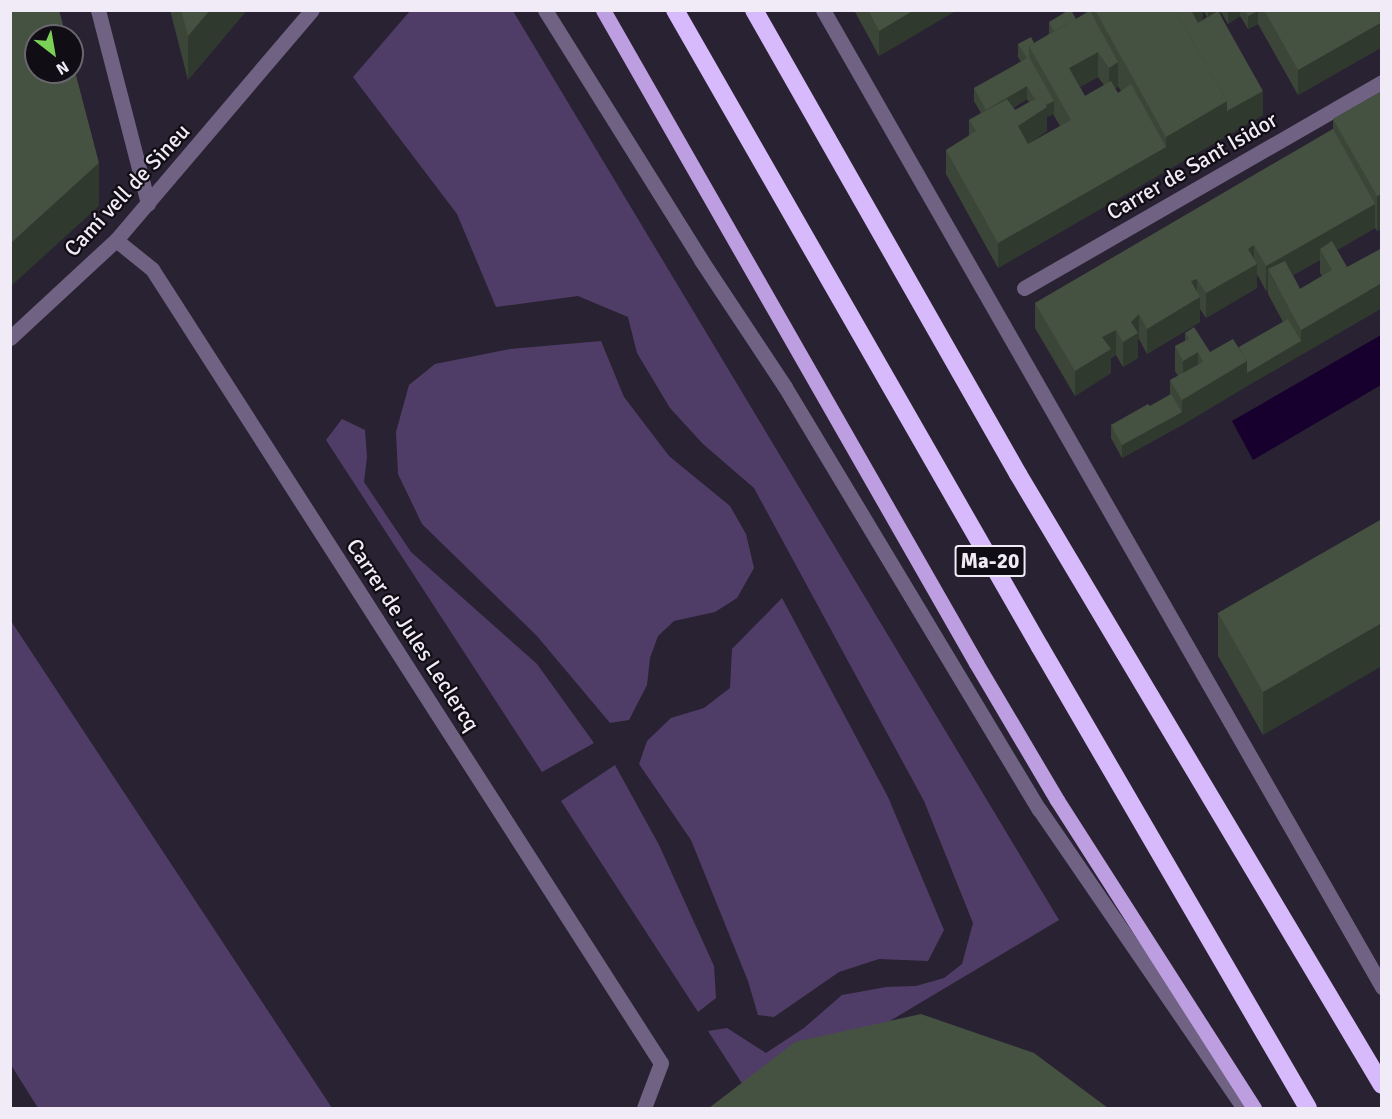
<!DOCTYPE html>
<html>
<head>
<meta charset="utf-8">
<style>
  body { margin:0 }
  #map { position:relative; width:1392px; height:1119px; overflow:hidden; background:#292232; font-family:Signika,sans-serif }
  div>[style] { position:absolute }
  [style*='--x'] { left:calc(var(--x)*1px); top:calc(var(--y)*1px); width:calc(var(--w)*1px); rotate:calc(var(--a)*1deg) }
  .green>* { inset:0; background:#503d67 }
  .water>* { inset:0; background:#18002e }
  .minor>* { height:15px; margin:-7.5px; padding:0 7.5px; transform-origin:7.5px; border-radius:7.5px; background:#706283 }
  .primary>* { height:15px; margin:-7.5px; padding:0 7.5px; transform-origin:7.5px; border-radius:7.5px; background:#bc9ee1 }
  .motorway>* { height:18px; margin:-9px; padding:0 9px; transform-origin:9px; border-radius:9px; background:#d6bafb }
  .wall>* { inset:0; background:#3b4638 }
  .shaded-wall>* { inset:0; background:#30392e }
  .building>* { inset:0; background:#455141 }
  span { translate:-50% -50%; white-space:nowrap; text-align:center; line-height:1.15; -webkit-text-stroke:4.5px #100d14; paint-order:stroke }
  .shield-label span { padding:2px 4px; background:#100d14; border:2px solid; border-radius:4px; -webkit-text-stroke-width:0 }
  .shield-label { font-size:21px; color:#f0ebf6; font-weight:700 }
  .street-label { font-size:22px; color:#f0ebf6 }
  .frame { position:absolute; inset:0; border:12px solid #f0ebf6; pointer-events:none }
  .north { position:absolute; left:24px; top:24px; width:60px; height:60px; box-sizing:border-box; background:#100d14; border:2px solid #6a666e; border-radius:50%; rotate:149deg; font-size:16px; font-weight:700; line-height:24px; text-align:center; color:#f0ebf6 }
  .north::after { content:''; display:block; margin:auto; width:21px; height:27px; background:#7bd156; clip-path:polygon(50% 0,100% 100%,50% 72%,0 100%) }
</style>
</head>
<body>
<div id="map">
  <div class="green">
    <i style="clip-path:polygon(410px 11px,513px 11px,1059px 920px,754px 1102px,708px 1031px,727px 1028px,766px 1053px,804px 1028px,842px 995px,886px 987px,916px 986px,944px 978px,962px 964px,973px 923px,924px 801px,754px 488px,703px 444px,670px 408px,637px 353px,628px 317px,578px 296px,496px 307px,457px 214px,353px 77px)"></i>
    <i style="clip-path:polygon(601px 341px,624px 397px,669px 456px,730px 506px,746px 534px,754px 568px,737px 598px,715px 612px,674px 621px,658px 636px,650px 658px,647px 685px,629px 720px,610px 723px,537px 636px,422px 524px,398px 474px,396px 432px,409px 385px,435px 364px,510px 349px)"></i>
    <i style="clip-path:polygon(342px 419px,365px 430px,367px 457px,364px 482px,411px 552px,537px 664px,594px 743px,542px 772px,326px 440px)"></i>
    <i style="clip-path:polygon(782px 598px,888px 797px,944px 930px,928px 961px,879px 959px,839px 972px,774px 1017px,758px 1015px,748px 981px,691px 840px,639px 764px,647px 741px,671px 718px,704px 708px,730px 688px,732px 649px)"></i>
    <i style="clip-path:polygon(11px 621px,332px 1108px,38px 1108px,11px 1065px)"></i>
    <i style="clip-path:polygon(615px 765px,659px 845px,714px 966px,716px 998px,698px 1012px,561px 801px)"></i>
  </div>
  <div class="water">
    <i style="clip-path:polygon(1381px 335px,1381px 385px,1253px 460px,1232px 421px)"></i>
  </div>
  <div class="minor">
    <i style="--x:98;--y:10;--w:200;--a:75.5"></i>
    <i style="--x:545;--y:10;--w:295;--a:58"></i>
    <i style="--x:701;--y:260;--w:152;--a:56.5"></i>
    <i style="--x:785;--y:387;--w:493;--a:59"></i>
    <i style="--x:1039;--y:809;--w:363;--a:55.6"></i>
    <i style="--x:823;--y:10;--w:1126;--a:60.22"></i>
    <i style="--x:116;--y:240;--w:46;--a:38.9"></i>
    <i style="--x:152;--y:269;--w:943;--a:57.34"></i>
    <i style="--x:661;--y:1063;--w:48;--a:110.7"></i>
    <i style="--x:1024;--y:288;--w:413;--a:-29.9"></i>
    <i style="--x:10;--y:338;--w:144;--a:-42.8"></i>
    <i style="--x:116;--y:240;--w:302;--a:-49.6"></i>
  </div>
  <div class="primary">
    <i style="--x:603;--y:10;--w:752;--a:60.26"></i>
    <i style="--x:976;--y:663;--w:159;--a:59.4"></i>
    <i style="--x:1057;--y:800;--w:366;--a:57.4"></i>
  </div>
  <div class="motorway">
    <i style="--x:675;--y:10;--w:734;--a:60.19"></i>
    <i style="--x:1040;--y:647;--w:533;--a:59.83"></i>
    <i style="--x:754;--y:10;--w:534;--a:60.36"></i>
    <i style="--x:1018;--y:474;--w:711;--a:59.22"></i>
  </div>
  <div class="wall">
    <i style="clip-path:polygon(170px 10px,247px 10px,188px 80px)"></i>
    <i style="clip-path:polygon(854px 10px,957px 10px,879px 56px)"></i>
    <i style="clip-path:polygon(evenodd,1090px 10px,1203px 10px,1203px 20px,1207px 17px,1203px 10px,1382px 10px,1382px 47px,1298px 95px,1258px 24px,1248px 29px,1240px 16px,1228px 24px,1221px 12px,1220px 13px,1263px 115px,998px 268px,946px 174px,946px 150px,969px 136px,969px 120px,981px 113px,974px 101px,974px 88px,1021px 62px,1018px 57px,1018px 44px,1034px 43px,1049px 34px,1049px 22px,1076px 19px,1090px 10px,1098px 77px,1104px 85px,1085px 96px,1080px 87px,1098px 77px,1090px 10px,1118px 86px,1121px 91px,1118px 93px,1115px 89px,1118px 86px,1090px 10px,1027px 99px,1029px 102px,1015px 110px,1013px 108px,1027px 99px,1090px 10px,1053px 114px,1060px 126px,1028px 144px,1047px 131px,1047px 117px,1053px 114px)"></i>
    <i style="clip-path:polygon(evenodd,1382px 91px,1382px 229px,1377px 231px,1375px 228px,1337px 250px,1347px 267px,1382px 308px,1247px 386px,1182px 425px,1122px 458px,1111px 438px,1111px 425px,1150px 406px,1170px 395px,1170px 380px,1178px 376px,1175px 371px,1175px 346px,1185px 341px,1185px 333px,1210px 352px,1239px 347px,1283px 322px,1268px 294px,1268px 290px,1266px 291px,1257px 274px,1257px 288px,1206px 318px,1200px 309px,1200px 322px,1147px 354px,1139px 339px,1138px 340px,1138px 358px,1123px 367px,1116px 355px,1111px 358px,1111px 373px,1075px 396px,1035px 328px,1035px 303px,1333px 129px,1333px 119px,1382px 91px,1320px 260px,1320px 273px,1322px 276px,1300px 289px,1293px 275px,1320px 260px)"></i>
    <i style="clip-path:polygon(1382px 519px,1263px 735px,1218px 656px,1218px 613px)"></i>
  </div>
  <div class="shaded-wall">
    <i style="clip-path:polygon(210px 10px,247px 10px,188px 80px,188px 36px)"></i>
    <i style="clip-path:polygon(914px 10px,957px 10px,879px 56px,879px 31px)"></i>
    <i style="clip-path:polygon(1188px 10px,1203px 10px,1203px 20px,1188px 29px)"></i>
    <i style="clip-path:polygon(1208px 10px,1221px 10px,1221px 12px,1208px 19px)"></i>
    <i style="clip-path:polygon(1240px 10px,1240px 16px,1228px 24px,1228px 11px)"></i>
    <i style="clip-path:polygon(1258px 11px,1258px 24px,1248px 29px,1248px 16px)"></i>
    <i style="clip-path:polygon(1382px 22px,1382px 47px,1298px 95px,1298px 70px)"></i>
    <i style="clip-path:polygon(1098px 52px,1098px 77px,1069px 93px,1069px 68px)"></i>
    <i style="clip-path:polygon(1118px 62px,1118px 87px,1109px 93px,1109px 68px)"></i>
    <i style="clip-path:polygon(1027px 86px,1027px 99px,986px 123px,986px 110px)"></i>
    <i style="clip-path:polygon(1263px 91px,1263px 115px,998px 268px,998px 243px,1166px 147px,1166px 137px,1227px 101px)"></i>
    <i style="clip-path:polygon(1054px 101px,1054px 114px,1047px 117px,1047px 131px,1018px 151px,1018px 126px,1046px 105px)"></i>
    <i style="clip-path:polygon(99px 163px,99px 206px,10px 287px,10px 244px)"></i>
    <i style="clip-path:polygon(1382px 194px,1382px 229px,1377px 231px,1377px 196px)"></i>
    <i style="clip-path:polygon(1375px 204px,1375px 228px,1325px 257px,1320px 249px,1320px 260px,1276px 285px,1268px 269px,1268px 290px,1266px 291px,1266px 266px)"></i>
    <i style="clip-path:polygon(1254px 245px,1254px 265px,1257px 264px,1257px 288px,1206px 318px,1206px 293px,1248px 249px)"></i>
    <i style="clip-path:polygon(1197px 279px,1197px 299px,1200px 297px,1200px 322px,1147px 354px,1147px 329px,1191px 281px)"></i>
    <i style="clip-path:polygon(1382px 283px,1382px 308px,1247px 386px,1182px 425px,1182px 400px,1247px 361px,1301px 341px,1301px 330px)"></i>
    <i style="clip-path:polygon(1139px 314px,1139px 339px,1138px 340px,1138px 358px,1123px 367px,1123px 342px,1131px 322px)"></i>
    <i style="clip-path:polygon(1116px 330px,1116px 355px,1111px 358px,1111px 373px,1075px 396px,1075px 371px,1102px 337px)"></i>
    <i style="clip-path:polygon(1198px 352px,1198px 377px,1183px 385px,1183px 361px)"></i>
    <i style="clip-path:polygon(1182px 412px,1182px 425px,1122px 458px,1122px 445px)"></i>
    <i style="clip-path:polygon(1382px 623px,1382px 666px,1263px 735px,1263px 692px)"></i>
  </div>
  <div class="building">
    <i style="clip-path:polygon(10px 10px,59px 10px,66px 36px,36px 36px,36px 72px,72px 72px,72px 60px,99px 163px,10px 244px)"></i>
    <i style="clip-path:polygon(181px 10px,210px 10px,188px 36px)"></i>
    <i style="clip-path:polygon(868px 10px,914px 10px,879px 31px)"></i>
    <i style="clip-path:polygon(1069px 10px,1071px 10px,1076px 19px,1054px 31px,1049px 22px)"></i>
    <i style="clip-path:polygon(1095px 10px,1175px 10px,1227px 101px,1166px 137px)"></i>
    <i style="clip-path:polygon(1175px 10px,1191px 10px,1198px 23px,1218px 11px,1263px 91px,1227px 111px,1227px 101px)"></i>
    <i style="clip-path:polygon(1245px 10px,1258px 10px,1258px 11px,1248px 16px)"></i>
    <i style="clip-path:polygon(1264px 10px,1382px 10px,1382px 22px,1298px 70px)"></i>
    <i style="clip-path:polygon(1090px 11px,1118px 62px,1109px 68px,1098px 52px,1069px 68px,1085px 96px,1111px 81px,1118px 93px,1131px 84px,1166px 147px,998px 243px,946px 150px,976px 131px,969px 120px,1007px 99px,1015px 110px,1041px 96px,1047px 107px,1018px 126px,1028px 144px,1071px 120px,1029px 46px)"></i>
    <i style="clip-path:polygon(1031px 37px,1034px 43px,1029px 46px,1029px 57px,1027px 58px,1018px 44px)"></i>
    <i style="clip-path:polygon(1029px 57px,1054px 101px,1046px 105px,1041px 96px,1035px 99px,1027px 86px,986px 110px,974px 88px)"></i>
    <i style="clip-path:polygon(1382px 91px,1382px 194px,1377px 196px,1333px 119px)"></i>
    <i style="clip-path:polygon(1333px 129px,1375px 204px,1266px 266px,1254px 245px,1248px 249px,1257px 264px,1206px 293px,1197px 279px,1191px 281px,1200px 297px,1147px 329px,1139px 314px,1131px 322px,1138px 333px,1123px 342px,1116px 330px,1102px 337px,1111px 349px,1075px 371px,1035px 303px)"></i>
    <i style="clip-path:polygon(1332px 241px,1347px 267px,1382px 248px,1382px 283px,1301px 330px,1268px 269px,1285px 261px,1300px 289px,1332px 270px,1320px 249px)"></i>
    <i style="clip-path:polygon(1288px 319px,1301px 341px,1247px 373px,1247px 361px,1239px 347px)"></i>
    <i style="clip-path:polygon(1194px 327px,1210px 352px,1233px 339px,1247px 361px,1182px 400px,1170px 380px,1203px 362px,1198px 352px,1183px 361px,1175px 346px,1189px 339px,1185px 333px)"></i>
    <i style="clip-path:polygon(1171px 394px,1182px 412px,1122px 445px,1111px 425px,1148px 404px,1150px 406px)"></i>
    <i style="clip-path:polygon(1382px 519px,1382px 623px,1263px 692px,1218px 613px)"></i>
    <i style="clip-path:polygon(921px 1014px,1034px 1053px,1108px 1108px,709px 1108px,795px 1042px)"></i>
  </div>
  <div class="shield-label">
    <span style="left:990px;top:561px">Ma-20</span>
  </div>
  <div class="street-label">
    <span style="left:1192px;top:166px;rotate:-30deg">Carrer de Sant Isidor</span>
    <span style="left:127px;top:190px;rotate:-47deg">Camí vell de Sineu</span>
    <span style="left:413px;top:635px;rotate:57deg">Carrer de Jules Leclercq</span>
  </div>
  <div class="frame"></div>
  <div class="north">N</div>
</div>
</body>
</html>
